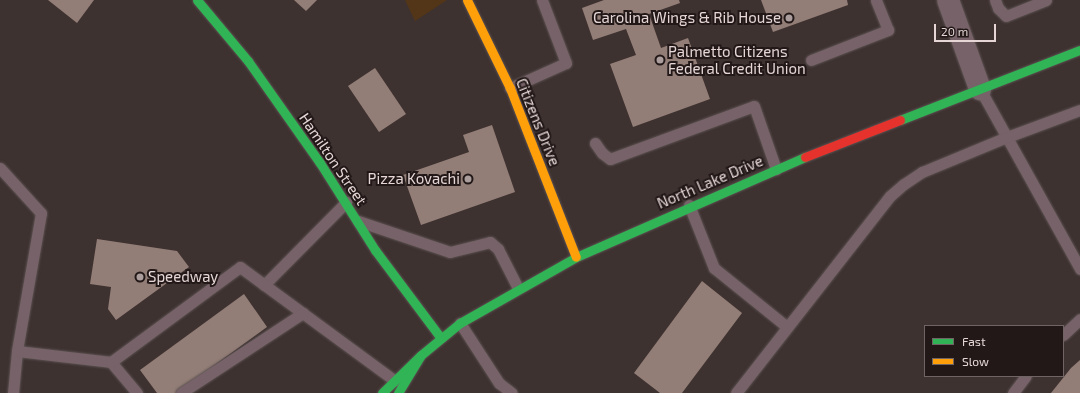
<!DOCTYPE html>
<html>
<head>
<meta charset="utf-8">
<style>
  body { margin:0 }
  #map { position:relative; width:1080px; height:393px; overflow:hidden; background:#3e3231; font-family:"Exo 2",sans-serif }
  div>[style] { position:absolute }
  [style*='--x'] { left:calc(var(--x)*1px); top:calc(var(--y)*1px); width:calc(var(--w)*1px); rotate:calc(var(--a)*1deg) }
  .green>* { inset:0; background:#533617 }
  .building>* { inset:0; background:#937e77 }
  .roads { filter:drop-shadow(0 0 1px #5b5150) drop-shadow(0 0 1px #5b5150) }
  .lane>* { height:11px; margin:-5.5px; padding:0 5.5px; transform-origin:5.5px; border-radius:5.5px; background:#766268 }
  .street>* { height:22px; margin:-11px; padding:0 11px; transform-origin:11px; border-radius:11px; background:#766268 }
  .fast>* { height:9px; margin:-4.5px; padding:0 4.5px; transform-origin:4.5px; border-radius:4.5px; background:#30b455 }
  .slow>* { height:9px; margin:-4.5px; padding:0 4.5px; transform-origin:4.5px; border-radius:4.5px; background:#ff9f0a }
  .jam>* { height:9px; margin:-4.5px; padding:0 4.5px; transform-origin:4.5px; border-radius:4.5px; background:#e5322d }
  .dots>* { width:11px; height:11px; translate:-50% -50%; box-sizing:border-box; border:2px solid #221818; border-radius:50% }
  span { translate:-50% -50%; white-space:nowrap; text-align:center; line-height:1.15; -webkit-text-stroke:4px #221818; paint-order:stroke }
  .poi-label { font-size:15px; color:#e6d7d6 }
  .right { translate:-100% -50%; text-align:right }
  .left { translate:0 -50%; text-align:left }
  .street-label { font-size:15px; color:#e6d7d6 }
  .legend { position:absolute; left:924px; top:325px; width:140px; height:52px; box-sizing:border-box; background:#221818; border:1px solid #706464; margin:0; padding:5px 7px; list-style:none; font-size:12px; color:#e6d7d6 }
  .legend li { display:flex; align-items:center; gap:8px; height:20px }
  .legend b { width:20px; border:1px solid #706464 }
  .scale { position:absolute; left:934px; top:24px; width:62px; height:18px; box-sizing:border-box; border:2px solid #e6d7d6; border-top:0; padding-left:5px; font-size:12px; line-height:14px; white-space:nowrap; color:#e6d7d6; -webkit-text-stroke:3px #221818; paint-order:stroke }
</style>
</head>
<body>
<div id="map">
  <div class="green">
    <i style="clip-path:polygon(405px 0,447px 0,415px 21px)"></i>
  </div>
  <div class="building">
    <i style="clip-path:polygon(48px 0,94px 0,77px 23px)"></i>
    <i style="clip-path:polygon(294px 0,317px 0,306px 11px)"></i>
    <i style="clip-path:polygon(604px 0,679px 0,680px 3px,649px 14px,661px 48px,688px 38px,710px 99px,633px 127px,610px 64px,636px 55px,626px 29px,593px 40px,582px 8px)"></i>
    <i style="clip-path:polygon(761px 0,847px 0,848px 5px,773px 32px)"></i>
    <i style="clip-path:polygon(375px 68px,406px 114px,379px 132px,348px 86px)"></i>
    <i style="clip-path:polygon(492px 125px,515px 192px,421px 225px,403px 175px,469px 152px,463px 135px)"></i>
    <i style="clip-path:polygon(97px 239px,177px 251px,189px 267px,116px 320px,108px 309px,111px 287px,90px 284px)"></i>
    <i style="clip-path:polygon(702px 281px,742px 313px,682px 393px,660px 393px,634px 373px)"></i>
    <i style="clip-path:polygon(244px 294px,267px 327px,176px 393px,157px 393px,140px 370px)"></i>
    <i style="clip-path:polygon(1080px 360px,1080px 393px,1051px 393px,1071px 368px)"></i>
  </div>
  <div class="roads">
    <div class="lane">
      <i style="--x:995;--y:0;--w:9;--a:69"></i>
      <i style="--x:998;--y:8;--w:11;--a:45"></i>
      <i style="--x:1006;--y:16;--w:43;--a:-21.8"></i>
      <i style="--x:811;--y:60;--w:83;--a:-21.3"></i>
      <i style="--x:888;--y:30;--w:32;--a:-112"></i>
      <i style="--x:510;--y:88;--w:61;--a:-24.1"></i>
      <i style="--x:566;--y:63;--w:67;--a:-110.9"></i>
      <i style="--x:980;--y:89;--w:206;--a:60.9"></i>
      <i style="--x:595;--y:143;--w:12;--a:55"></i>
      <i style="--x:602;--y:153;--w:10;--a:37"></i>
      <i style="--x:610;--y:159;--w:153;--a:-20.2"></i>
      <i style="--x:754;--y:106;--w:67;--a:70.8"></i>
      <i style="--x:0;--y:168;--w:61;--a:47.7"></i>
      <i style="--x:41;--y:213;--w:140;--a:99.9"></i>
      <i style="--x:689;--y:205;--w:68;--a:68.4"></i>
      <i style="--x:714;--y:268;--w:94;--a:38.9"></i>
      <i style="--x:358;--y:221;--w:97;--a:18.6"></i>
      <i style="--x:450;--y:252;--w:41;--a:-14"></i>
      <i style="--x:490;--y:242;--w:11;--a:41"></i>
      <i style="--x:498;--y:249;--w:44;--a:62.9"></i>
      <i style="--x:264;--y:285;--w:117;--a:-45.3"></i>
      <i style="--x:460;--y:323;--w:72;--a:57"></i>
      <i style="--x:499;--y:383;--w:16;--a:38"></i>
      <i style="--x:1063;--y:335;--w:23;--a:-43"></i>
      <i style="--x:13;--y:393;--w:42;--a:-84.6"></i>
      <i style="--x:17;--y:351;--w:95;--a:6.7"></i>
      <i style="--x:137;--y:393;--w:40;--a:-130"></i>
      <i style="--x:111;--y:362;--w:160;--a:-36.4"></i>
      <i style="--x:240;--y:267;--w:192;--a:36.3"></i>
      <i style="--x:181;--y:393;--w:146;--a:-33.3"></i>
      <i style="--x:736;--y:393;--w:250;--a:-52"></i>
      <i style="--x:890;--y:196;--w:18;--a:-41"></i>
      <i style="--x:904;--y:184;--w:22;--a:-34"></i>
      <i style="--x:922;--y:172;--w:92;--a:-22.4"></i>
      <i style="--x:1007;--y:137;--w:78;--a:-20.3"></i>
      <i style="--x:1013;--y:393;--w:21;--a:-53"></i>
    </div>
    <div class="street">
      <i style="--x:948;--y:0;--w:95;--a:70.2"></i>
    </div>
    <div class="fast">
      <i style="--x:197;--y:0;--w:80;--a:50.1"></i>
      <i style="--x:248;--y:61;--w:125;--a:54.8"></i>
      <i style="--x:320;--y:163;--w:103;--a:57.7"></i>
      <i style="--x:375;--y:250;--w:109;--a:53.2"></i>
      <i style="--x:900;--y:120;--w:193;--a:-21.3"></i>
      <i style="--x:382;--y:393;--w:54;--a:-44.3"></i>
      <i style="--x:421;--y:355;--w:50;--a:-39.4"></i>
      <i style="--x:460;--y:323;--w:133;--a:-29.6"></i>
      <i style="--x:576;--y:257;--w:250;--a:-23.6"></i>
      <i style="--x:398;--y:393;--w:44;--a:-58.8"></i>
    </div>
    <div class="slow">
      <i style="--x:467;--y:0;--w:98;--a:64"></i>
      <i style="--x:510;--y:88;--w:181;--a:68.7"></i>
    </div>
    <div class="jam">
      <i style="--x:805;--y:157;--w:102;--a:-21.3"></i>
    </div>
  </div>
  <div class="dots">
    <i style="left:789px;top:18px;background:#ab9d9c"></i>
    <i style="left:660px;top:60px;background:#ab9d9c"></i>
    <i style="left:468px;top:179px;background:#ab9d9c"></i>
    <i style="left:140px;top:277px;background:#ab9d9c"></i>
  </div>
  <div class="poi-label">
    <span class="right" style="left:781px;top:18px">Carolina Wings &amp; Rib House</span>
    <span class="left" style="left:668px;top:60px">Palmetto Citizens<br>Federal Credit Union</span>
    <span class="right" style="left:460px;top:179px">Pizza Kovachi</span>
    <span class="left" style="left:148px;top:277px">Speedway</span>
  </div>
  <div class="street-label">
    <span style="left:538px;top:122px;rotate:68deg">Citizens Drive</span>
    <span style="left:333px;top:159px;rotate:56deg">Hamilton Street</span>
    <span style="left:710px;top:182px;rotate:-23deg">North Lake Drive</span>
  </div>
  <ul class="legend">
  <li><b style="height:5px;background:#30b455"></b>Fast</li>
  <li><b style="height:5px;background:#ff9f0a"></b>Slow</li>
  </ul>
  <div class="scale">20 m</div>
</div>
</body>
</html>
